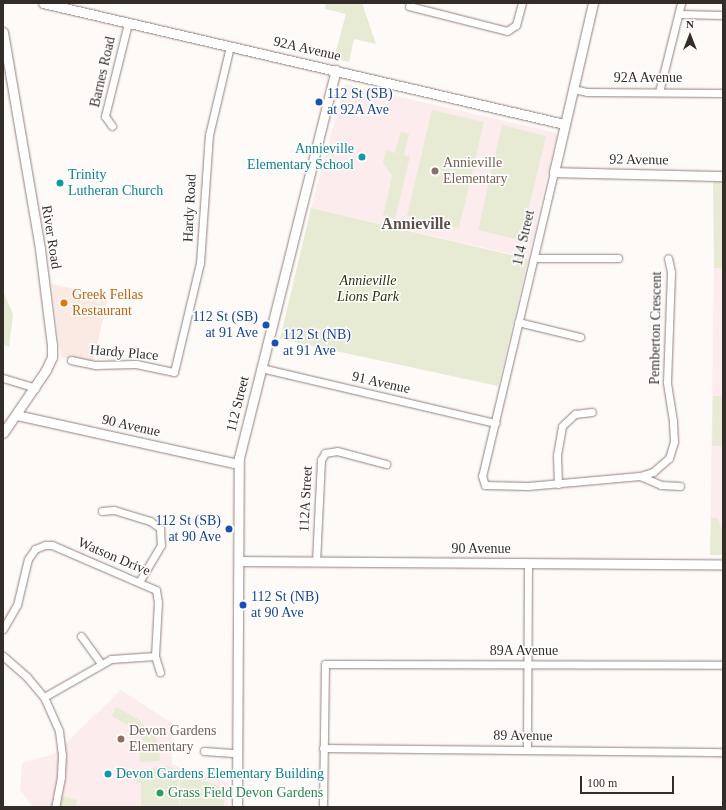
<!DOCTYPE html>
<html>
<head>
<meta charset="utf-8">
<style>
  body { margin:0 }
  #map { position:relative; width:726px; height:810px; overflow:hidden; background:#fefaf8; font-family:Georgia,serif }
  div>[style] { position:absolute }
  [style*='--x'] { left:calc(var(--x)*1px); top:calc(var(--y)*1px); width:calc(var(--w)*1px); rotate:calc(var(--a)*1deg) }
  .built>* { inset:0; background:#fbeae3 }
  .education>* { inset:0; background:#fdeced }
  .green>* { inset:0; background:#e7ebd4 }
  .roads { filter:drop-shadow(0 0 1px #94817b) drop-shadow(0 0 1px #94817b) }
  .minor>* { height:7px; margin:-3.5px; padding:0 3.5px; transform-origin:3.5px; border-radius:3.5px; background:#fff }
  .tertiary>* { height:9px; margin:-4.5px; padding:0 4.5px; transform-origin:4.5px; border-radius:4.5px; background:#fff }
  .dots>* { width:11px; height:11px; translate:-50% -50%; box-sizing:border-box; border:2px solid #fff; border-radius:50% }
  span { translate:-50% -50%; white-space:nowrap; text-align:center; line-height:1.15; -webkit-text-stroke:3px #fff; paint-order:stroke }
  .street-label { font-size:14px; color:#342c29 }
  .transit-label { font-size:14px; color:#164399 }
  .left { translate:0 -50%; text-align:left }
  .right { translate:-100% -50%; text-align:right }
  .culture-label { font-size:14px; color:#0d838f }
  .education-label { font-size:14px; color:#785e54 }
  .park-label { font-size:14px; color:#2c3006; font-style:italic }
  .food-label { font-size:14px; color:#c56008 }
  .leisure-label { font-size:14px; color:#27864d }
  .quarter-label { font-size:16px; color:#604f49; font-weight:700 }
  .frame { position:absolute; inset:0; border:4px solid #342c29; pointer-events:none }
  .north { position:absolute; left:670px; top:16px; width:40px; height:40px; -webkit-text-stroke:3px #fff; paint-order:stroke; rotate:0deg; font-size:11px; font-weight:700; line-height:16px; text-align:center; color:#342c29 }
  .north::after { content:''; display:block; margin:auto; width:14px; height:18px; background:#342c29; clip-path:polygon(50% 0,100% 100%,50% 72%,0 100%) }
  .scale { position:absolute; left:580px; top:776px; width:94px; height:18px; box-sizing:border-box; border:2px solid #342c29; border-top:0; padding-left:5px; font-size:12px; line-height:14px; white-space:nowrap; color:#342c29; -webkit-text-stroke:3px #fff; paint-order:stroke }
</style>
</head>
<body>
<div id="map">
  <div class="built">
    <i style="clip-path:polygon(52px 284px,108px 297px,93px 363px,61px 357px)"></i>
  </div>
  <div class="education">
    <i style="clip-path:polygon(345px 84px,557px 133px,528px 258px,311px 208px)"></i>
    <i style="clip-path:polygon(714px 268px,723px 268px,723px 555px,710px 555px)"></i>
    <i style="clip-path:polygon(121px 690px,172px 723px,172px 764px,228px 783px,228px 807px,33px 807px,20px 790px,22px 763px,54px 754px)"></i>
  </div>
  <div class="green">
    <i style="clip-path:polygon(326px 3px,362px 3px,376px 44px,354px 39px,349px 62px,334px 58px,346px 14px,325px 9px)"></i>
    <i style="clip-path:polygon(432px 110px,484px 122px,459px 228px,407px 216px)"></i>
    <i style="clip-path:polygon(502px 125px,546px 136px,521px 240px,478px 230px)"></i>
    <i style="clip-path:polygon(401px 131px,409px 134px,404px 155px,410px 156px,395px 219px,383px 216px,392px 176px,383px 163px,386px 150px,395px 153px)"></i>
    <i style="clip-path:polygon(713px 182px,723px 182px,723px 268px,714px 268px)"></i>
    <i style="clip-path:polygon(311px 208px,528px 259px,498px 386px,280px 339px)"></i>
    <i style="clip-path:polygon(3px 291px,13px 314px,9px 347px,3px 345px)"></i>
    <i style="clip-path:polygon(713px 396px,723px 396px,723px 446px,712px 446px)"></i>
    <i style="clip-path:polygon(711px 518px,717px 518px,723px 531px,723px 555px,710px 555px)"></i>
    <i style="clip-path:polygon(116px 707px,139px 720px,155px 736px,159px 746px,160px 761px,140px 762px,139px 748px,149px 747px,134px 729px,112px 716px)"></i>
    <i style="clip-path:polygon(167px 766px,179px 770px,177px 778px,167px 775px,149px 778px,179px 779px,179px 807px,141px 807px,141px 783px,136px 783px,137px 771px)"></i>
    <i style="clip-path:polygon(180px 774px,224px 787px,224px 807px,180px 807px)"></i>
    <i style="clip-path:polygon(61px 796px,77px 800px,76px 807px,57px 807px)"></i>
  </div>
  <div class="roads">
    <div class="minor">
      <i style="--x:409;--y:6;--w:101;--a:14.3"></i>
      <i style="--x:507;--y:31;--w:11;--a:-34"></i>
      <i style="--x:516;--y:25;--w:23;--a:-75"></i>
      <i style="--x:679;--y:14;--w:44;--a:1.3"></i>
      <i style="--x:573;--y:89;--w:14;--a:12"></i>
      <i style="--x:587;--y:92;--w:136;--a:0.4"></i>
      <i style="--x:659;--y:92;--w:92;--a:-76.1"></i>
      <i style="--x:112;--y:126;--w:12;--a:-125"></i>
      <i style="--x:105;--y:116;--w:96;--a:-76.1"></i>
      <i style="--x:554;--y:172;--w:312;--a:103.3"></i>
      <i style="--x:482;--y:476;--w:9;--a:72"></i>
      <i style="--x:485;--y:485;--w:43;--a:1.3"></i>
      <i style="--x:528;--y:486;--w:112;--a:-5.1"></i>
      <i style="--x:640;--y:476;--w:14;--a:-17"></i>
      <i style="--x:653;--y:472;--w:21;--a:-41"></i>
      <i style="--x:669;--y:458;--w:17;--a:-73"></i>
      <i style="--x:674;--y:442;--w:21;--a:-93"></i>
      <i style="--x:673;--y:421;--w:39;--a:-99"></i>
      <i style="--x:667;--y:382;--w:110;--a:-87.9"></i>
      <i style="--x:671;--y:272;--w:14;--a:-102"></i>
      <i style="--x:534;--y:258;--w:84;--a:0"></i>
      <i style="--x:518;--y:322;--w:64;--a:13.6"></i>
      <i style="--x:71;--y:360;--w:25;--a:12"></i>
      <i style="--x:95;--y:365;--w:41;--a:-1.4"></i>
      <i style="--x:136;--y:364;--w:39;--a:12"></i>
      <i style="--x:174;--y:372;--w:112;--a:-76.6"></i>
      <i style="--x:200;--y:263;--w:128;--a:-86"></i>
      <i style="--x:209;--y:135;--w:91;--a:-76.7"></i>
      <i style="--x:261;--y:368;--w:241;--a:13.2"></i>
      <i style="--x:3;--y:378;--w:34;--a:17"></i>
      <i style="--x:640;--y:476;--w:23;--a:23"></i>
      <i style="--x:661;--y:485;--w:19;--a:3"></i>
      <i style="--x:558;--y:484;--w:29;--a:-92"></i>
      <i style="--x:557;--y:455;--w:29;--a:-80"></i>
      <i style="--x:562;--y:426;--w:18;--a:-43"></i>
      <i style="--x:575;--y:414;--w:17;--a:-7"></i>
      <i style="--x:102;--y:511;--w:12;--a:-5"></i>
      <i style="--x:114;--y:510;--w:38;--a:17"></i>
      <i style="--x:150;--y:521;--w:12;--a:35"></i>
      <i style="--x:160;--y:528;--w:17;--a:87"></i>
      <i style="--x:161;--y:545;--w:43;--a:120.7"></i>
      <i style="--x:316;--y:562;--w:102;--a:-87.2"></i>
      <i style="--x:321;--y:460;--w:8;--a:-60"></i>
      <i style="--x:325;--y:453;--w:12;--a:-9"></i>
      <i style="--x:337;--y:451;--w:51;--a:14.9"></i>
      <i style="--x:3;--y:629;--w:28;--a:-60"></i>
      <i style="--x:17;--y:605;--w:47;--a:-76.6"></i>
      <i style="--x:28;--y:559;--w:12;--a:-55"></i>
      <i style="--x:35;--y:549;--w:11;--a:-22"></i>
      <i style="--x:45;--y:545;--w:7;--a:0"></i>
      <i style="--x:52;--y:545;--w:113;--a:23.4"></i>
      <i style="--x:156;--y:590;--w:12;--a:81"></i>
      <i style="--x:158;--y:602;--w:54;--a:93.2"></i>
      <i style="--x:155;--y:656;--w:44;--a:176.1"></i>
      <i style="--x:111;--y:659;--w:77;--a:150.4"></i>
      <i style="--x:81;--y:636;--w:34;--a:54"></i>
      <i style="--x:3;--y:656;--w:32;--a:41"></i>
      <i style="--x:27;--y:677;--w:26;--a:50"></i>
      <i style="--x:44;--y:697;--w:37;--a:66"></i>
      <i style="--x:59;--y:731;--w:24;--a:83"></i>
      <i style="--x:62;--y:755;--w:22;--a:93"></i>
      <i style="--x:61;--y:777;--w:31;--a:101"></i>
      <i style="--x:155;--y:656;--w:17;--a:73"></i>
      <i style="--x:323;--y:748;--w:400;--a:0.6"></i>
      <i style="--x:527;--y:749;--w:186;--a:-89.7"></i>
      <i style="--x:204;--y:751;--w:32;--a:4"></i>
      <i style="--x:323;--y:807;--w:143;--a:-89.2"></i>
      <i style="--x:325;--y:664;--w:398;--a:0.1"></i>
    </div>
    <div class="tertiary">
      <i style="--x:43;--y:3;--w:535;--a:13.07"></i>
      <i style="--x:593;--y:3;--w:173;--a:103"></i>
      <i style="--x:554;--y:172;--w:169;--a:1.4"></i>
      <i style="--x:3;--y:32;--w:220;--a:80.3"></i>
      <i style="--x:40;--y:249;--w:97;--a:82.9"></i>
      <i style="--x:52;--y:345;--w:12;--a:90"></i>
      <i style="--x:52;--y:357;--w:14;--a:115"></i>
      <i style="--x:46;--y:370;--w:76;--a:124.3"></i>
      <i style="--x:17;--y:415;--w:226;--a:12.5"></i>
      <i style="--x:239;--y:561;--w:484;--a:0.4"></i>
      <i style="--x:237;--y:807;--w:349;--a:-89.7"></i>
      <i style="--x:239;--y:458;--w:400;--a:-76"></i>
    </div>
  </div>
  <div class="dots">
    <i style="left:319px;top:102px;background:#1a4fb4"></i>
    <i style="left:362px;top:157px;background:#0f9aa8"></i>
    <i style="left:435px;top:171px;background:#8d6e63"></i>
    <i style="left:60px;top:183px;background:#0f9aa8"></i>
    <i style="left:64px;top:303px;background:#e8710a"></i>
    <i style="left:266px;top:325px;background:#1a4fb4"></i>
    <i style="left:275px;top:343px;background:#1a4fb4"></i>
    <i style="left:229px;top:529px;background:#1a4fb4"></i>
    <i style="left:243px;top:605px;background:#1a4fb4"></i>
    <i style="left:121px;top:739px;background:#8d6e63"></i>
    <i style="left:108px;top:774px;background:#0f9aa8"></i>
    <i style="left:160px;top:793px;background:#2e9e5b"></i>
  </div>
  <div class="street-label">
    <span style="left:307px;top:49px;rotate:13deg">92A Avenue</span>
    <span style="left:103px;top:72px;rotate:-77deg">Barnes Road</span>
    <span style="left:648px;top:78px">92A Avenue</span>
    <span style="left:639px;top:160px;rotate:1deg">92 Avenue</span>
    <span style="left:190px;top:208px;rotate:-87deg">Hardy Road</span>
    <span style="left:51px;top:237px;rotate:81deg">River Road</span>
    <span style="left:524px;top:238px;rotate:-77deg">114 Street</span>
    <span style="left:656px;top:328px;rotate:-89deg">Pemberton Crescent</span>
    <span style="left:124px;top:353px;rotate:5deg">Hardy Place</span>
    <span style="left:381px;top:383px;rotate:13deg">91 Avenue</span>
    <span style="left:238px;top:404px;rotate:-76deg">112 Street</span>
    <span style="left:131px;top:426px;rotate:13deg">90 Avenue</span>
    <span style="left:306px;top:499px;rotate:-87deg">112A Street</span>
    <span style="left:481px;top:549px">90 Avenue</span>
    <span style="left:114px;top:557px;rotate:23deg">Watson Drive</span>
    <span style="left:524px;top:651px">89A Avenue</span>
    <span style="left:523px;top:736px;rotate:1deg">89 Avenue</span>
  </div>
  <div class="transit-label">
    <span class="left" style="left:327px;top:102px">112 St (SB)<br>at 92A Ave</span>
    <span class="right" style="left:258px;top:325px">112 St (SB)<br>at 91 Ave</span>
    <span class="left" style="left:283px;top:343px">112 St (NB)<br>at 91 Ave</span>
    <span class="right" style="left:221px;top:529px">112 St (SB)<br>at 90 Ave</span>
    <span class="left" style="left:251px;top:605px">112 St (NB)<br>at 90 Ave</span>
  </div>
  <div class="culture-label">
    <span class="right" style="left:354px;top:157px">Annieville<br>Elementary School</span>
    <span class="left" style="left:68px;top:183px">Trinity<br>Lutheran Church</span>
    <span class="left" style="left:116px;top:774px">Devon Gardens Elementary Building</span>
  </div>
  <div class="education-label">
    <span class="left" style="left:443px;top:171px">Annieville<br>Elementary</span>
    <span class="left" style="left:129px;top:739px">Devon Gardens<br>Elementary</span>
  </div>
  <div class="park-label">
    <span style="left:368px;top:289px">Annieville<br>Lions Park</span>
  </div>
  <div class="food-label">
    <span class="left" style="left:72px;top:303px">Greek Fellas<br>Restaurant</span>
  </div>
  <div class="leisure-label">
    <span class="left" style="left:168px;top:793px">Grass Field Devon Gardens</span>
  </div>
  <div class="quarter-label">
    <span style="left:416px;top:224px">Annieville</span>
  </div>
  <div class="frame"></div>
  <div class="north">N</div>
  <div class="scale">100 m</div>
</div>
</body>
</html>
